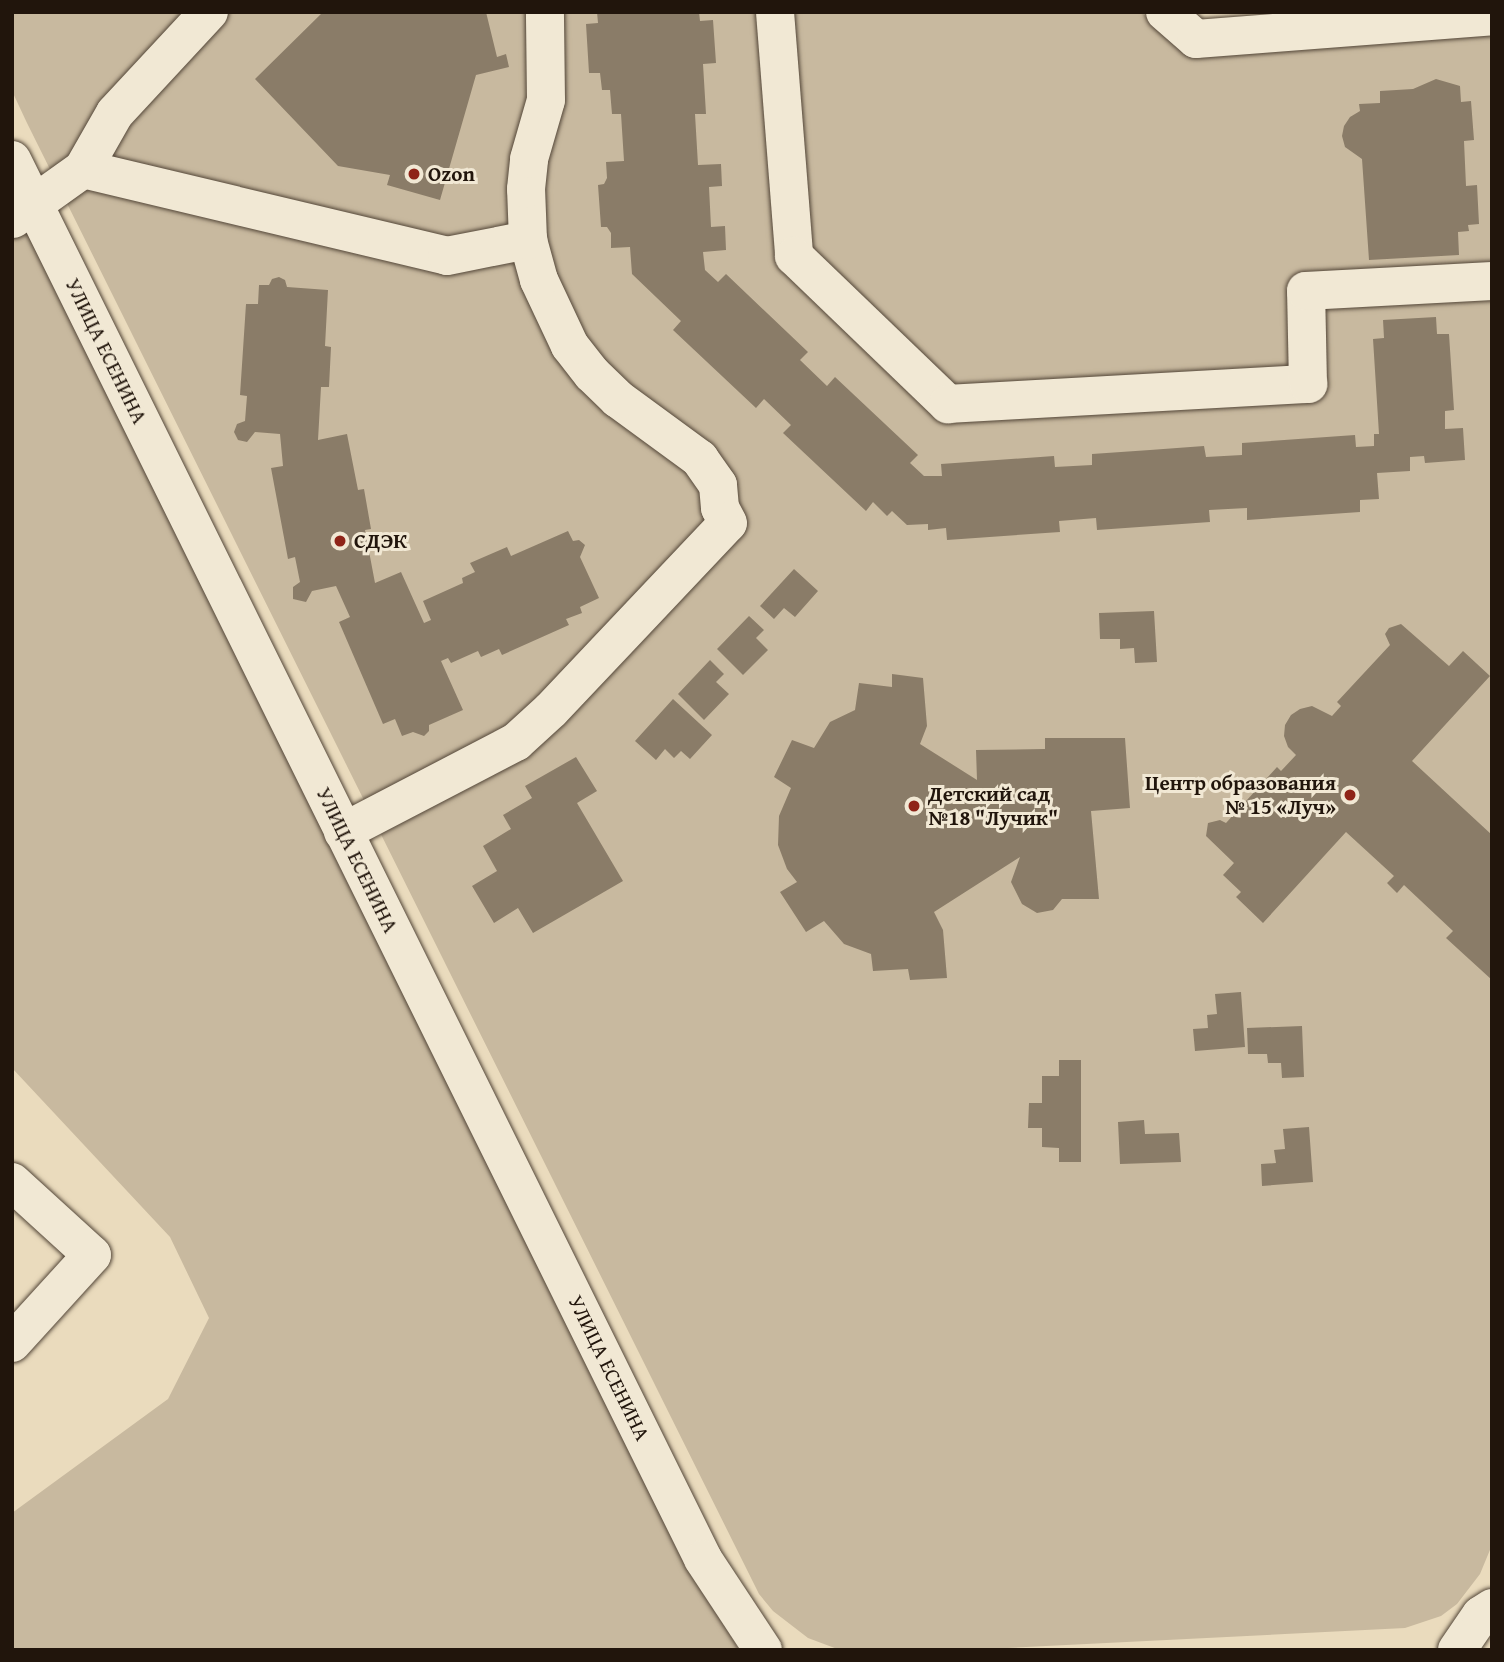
<!DOCTYPE html>
<html>
<head>
<meta charset="utf-8">
<style>
  body { margin:0 }
  #map { position:relative; width:1504px; height:1662px; overflow:hidden; background:#eadbbd; font-family:"Gentium Book Plus",serif }
  div>[style] { position:absolute }
  [style*='--x'] { left:calc(var(--x)*1px); top:calc(var(--y)*1px); width:calc(var(--w)*1px); rotate:calc(var(--a)*1deg) }
  .green>* { inset:0; background:#c8b99f }
  .building>* { inset:0; background:#8a7c68 }
  .roads { filter:drop-shadow(0 0 2px #534638) drop-shadow(0 0 2px #534638) }
  .minor>* { height:38px; margin:-19px; padding:0 19px; transform-origin:19px; border-radius:19px; background:#f1e8d4 }
  .dots>* { width:19px; height:19px; translate:-50% -50%; box-sizing:border-box; border:4px solid #f1e8d4; border-radius:50% }
  span { translate:-50% -50%; white-space:nowrap; text-align:center; line-height:1.15; -webkit-text-stroke:6px #f1e8d4; paint-order:stroke }
  .poi-label { font-size:21px; color:#21150c; font-weight:700 }
  .left { translate:0 -50%; text-align:left }
  .right { translate:-100% -50%; text-align:right }
  .street-label { font-size:21px; color:#21150c }
  .frame { position:absolute; inset:0; border:14px solid #21150c; pointer-events:none }
</style>
</head>
<body>
<div id="map">
  <div class="green">
    <i style="clip-path:polygon(14px 12px,1141px 12px,1190px 55px,1492px 33px,1492px 1545px,1480px 1574px,1457px 1604px,1441px 1616px,1405px 1628px,966px 1650px,840px 1650px,808px 1638px,773px 1611px,759px 1594px,27px 123px,12px 91px)"></i>
    <i style="clip-path:polygon(12px 196px,689px 1567px,739px 1650px,12px 1650px,12px 1513px,168px 1399px,209px 1318px,170px 1237px,12px 1068px)"></i>
  </div>
  <div class="building">
    <i style="clip-path:polygon(323px 12px,486px 12px,497px 57px,506px 54px,509px 67px,476px 75px,440px 200px,387px 185px,390px 175px,338px 166px,255px 79px)"></i>
    <i style="clip-path:polygon(597px 12px,699px 12px,700px 21px,713px 20px,716px 63px,703px 64px,706px 114px,695px 114px,698px 165px,721px 164px,722px 186px,709px 187px,711px 227px,725px 226px,726px 250px,703px 252px,705px 270px,718px 282px,726px 274px,808px 352px,800px 360px,827px 386px,835px 377px,918px 455px,910px 463px,924px 476px,942px 476px,941px 464px,1054px 456px,1055px 467px,1092px 465px,1092px 454px,1150px 450px,1204px 446px,1206px 457px,1242px 455px,1242px 443px,1355px 435px,1356px 447px,1374px 446px,1374px 434px,1379px 434px,1373px 339px,1384px 338px,1383px 320px,1436px 317px,1437px 334px,1449px 334px,1454px 410px,1445px 411px,1445px 429px,1463px 428px,1465px 460px,1425px 463px,1424px 456px,1410px 457px,1410px 471px,1377px 473px,1379px 499px,1360px 500px,1360px 512px,1247px 520px,1247px 508px,1209px 510px,1210px 522px,1097px 530px,1096px 518px,1059px 521px,1060px 532px,947px 540px,946px 528px,928px 530px,928px 524px,907px 525px,892px 511px,887px 516px,873px 502px,866px 511px,783px 433px,791px 425px,764px 399px,756px 408px,673px 330px,681px 321px,632px 274px,630px 247px,611px 248px,611px 233px,607px 227px,601px 227px,598px 185px,604px 184px,607px 178px,606px 162px,624px 161px,621px 114px,612px 114px,610px 90px,602px 90px,600px 73px,589px 73px,586px 24px,598px 23px)"></i>
    <i style="clip-path:polygon(1436px 79px,1460px 86px,1461px 102px,1471px 101px,1474px 140px,1464px 141px,1466px 186px,1477px 185px,1479px 224px,1468px 225px,1469px 231px,1458px 232px,1459px 255px,1369px 260px,1362px 159px,1345px 147px,1342px 136px,1344px 126px,1350px 117px,1360px 111px,1359px 104px,1380px 103px,1380px 91px,1413px 89px)"></i>
    <i style="clip-path:polygon(279px 277px,285px 280px,287px 287px,328px 290px,325px 346px,331px 347px,329px 387px,321px 387px,318px 440px,347px 434px,358px 490px,364px 489px,371px 529px,365px 530px,375px 583px,401px 572px,424px 623px,431px 620px,423px 601px,463px 583px,462px 578px,475px 572px,470px 563px,507px 547px,511px 556px,568px 531px,573px 541px,579px 540px,585px 545px,580px 557px,599px 598px,580px 607px,582px 613px,566px 619px,569px 625px,502px 655px,499px 649px,481px 657px,478px 651px,451px 663px,448px 658px,441px 661px,463px 710px,429px 725px,429px 731px,424px 736px,413px 732px,402px 736px,395px 719px,383px 724px,339px 622px,350px 617px,336px 586px,312px 591px,306px 602px,293px 599px,293px 587px,300px 582px,295px 557px,288px 559px,271px 468px,283px 466px,280px 434px,255px 432px,247px 442px,238px 440px,234px 432px,237px 424px,245px 421px,247px 396px,240px 395px,246px 304px,258px 304px,259px 285px,269px 285px,272px 279px)"></i>
    <i style="clip-path:polygon(794px 569px,818px 591px,795px 617px,784px 608px,774px 619px,760px 606px)"></i>
    <i style="clip-path:polygon(1154px 611px,1157px 662px,1135px 663px,1134px 648px,1120px 649px,1120px 639px,1100px 639px,1099px 613px)"></i>
    <i style="clip-path:polygon(749px 616px,764px 630px,756px 638px,768px 650px,743px 675px,717px 649px)"></i>
    <i style="clip-path:polygon(1401px 624px,1449px 666px,1463px 651px,1490px 676px,1412px 761px,1492px 835px,1492px 980px,1446px 938px,1453px 931px,1404px 885px,1397px 893px,1387px 883px,1394px 876px,1346px 832px,1263px 923px,1236px 897px,1241px 892px,1223px 875px,1234px 863px,1206px 836px,1208px 823px,1220px 820px,1226px 823px,1277px 767px,1281px 771px,1296px 755px,1288px 747px,1284px 736px,1285px 725px,1291px 715px,1300px 709px,1312px 706px,1332px 716px,1341px 706px,1337px 702px,1390px 645px,1385px 634px,1389px 628px)"></i>
    <i style="clip-path:polygon(710px 660px,724px 674px,716px 682px,729px 694px,704px 720px,678px 694px)"></i>
    <i style="clip-path:polygon(892px 674px,923px 678px,927px 726px,920px 744px,977px 780px,976px 750px,1045px 749px,1045px 738px,1125px 738px,1130px 808px,1091px 811px,1099px 899px,1062px 899px,1053px 910px,1037px 913px,1022px 904px,1011px 882px,1020px 857px,934px 912px,943px 930px,947px 978px,910px 980px,908px 969px,873px 971px,871px 954px,844px 944px,824px 921px,806px 932px,780px 892px,797px 882px,787px 869px,778px 845px,779px 816px,791px 788px,774px 777px,792px 740px,814px 748px,830px 722px,855px 710px,859px 683px,892px 687px)"></i>
    <i style="clip-path:polygon(673px 699px,712px 735px,690px 759px,681px 751px,674px 758px,665px 749px,656px 760px,635px 741px)"></i>
    <i style="clip-path:polygon(576px 757px,597px 791px,577px 803px,623px 881px,533px 933px,518px 908px,494px 923px,472px 886px,497px 871px,483px 846px,511px 829px,503px 815px,532px 798px,525px 786px)"></i>
    <i style="clip-path:polygon(1241px 992px,1245px 1047px,1195px 1051px,1193px 1029px,1208px 1028px,1207px 1015px,1217px 1014px,1215px 994px)"></i>
    <i style="clip-path:polygon(1302px 1026px,1304px 1077px,1282px 1078px,1281px 1063px,1268px 1063px,1267px 1054px,1248px 1054px,1247px 1028px)"></i>
    <i style="clip-path:polygon(1059px 1060px,1081px 1060px,1081px 1162px,1059px 1162px,1059px 1148px,1042px 1147px,1042px 1128px,1028px 1128px,1029px 1103px,1042px 1103px,1042px 1076px,1059px 1076px)"></i>
    <i style="clip-path:polygon(1144px 1120px,1145px 1134px,1179px 1133px,1181px 1162px,1120px 1164px,1118px 1122px)"></i>
    <i style="clip-path:polygon(1309px 1127px,1313px 1182px,1262px 1186px,1261px 1164px,1276px 1163px,1274px 1150px,1285px 1149px,1283px 1129px)"></i>
  </div>
  <div class="roads">
    <div class="minor">
      <i style="--x:775;--y:12;--w:245;--a:85.5"></i>
      <i style="--x:794;--y:256;--w:214;--a:43.9"></i>
      <i style="--x:948;--y:404;--w:361;--a:-3.2"></i>
      <i style="--x:1308;--y:384;--w:93;--a:-91.2"></i>
      <i style="--x:1306;--y:291;--w:186;--a:-3.1"></i>
      <i style="--x:1165;--y:12;--w:41;--a:41.1"></i>
      <i style="--x:1196;--y:39;--w:297;--a:-4.4"></i>
      <i style="--x:12;--y:160;--w:1560;--a:63.71"></i>
      <i style="--x:703;--y:1559;--w:109;--a:56.6"></i>
      <i style="--x:83;--y:169;--w:374;--a:13.4"></i>
      <i style="--x:447;--y:256;--w:83;--a:-11.2"></i>
      <i style="--x:13;--y:219;--w:86;--a:-35.5"></i>
      <i style="--x:83;--y:169;--w:64;--a:-60.3"></i>
      <i style="--x:115;--y:113;--w:138;--a:-47.1"></i>
      <i style="--x:343;--y:832;--w:195;--a:-27.5"></i>
      <i style="--x:516;--y:742;--w:47;--a:-42.4"></i>
      <i style="--x:551;--y:710;--w:257;--a:-46.6"></i>
      <i style="--x:728;--y:523;--w:17;--a:-118"></i>
      <i style="--x:720;--y:508;--w:23;--a:-95"></i>
      <i style="--x:718;--y:485;--w:32;--a:-125"></i>
      <i style="--x:700;--y:459;--w:102;--a:-143.8"></i>
      <i style="--x:618;--y:399;--w:36;--a:-136"></i>
      <i style="--x:592;--y:374;--w:36;--a:-128"></i>
      <i style="--x:570;--y:346;--w:73;--a:-115.2"></i>
      <i style="--x:539;--y:280;--w:41;--a:-105.4"></i>
      <i style="--x:528;--y:240;--w:51;--a:-92.2"></i>
      <i style="--x:526;--y:189;--w:30;--a:-84"></i>
      <i style="--x:529;--y:159;--w:61;--a:-73.9"></i>
      <i style="--x:546;--y:100;--w:88;--a:-90.7"></i>
      <i style="--x:12;--y:1182;--w:108;--a:42.4"></i>
      <i style="--x:92;--y:1255;--w:119;--a:132.3"></i>
      <i style="--x:1457;--y:1650;--w:42;--a:-55.6"></i>
      <i style="--x:1481;--y:1615;--w:13;--a:-32"></i>
    </div>
  </div>
  <div class="dots">
    <i style="left:414px;top:174px;background:#8f2418"></i>
    <i style="left:340px;top:541px;background:#8f2418"></i>
    <i style="left:1350px;top:795px;background:#8f2418"></i>
    <i style="left:914px;top:806px;background:#8f2418"></i>
  </div>
  <div class="poi-label">
    <span class="left" style="left:428px;top:174px">Ozon</span>
    <span class="left" style="left:354px;top:541px">СДЭК</span>
    <span class="right" style="left:1336px;top:795px">Центр образования<br>№ 15 «Луч»</span>
    <span class="left" style="left:928px;top:806px">Детский сад<br>№18 "Лучик"</span>
  </div>
  <div class="street-label">
    <span style="left:106px;top:351px;rotate:64deg">УЛИЦА ЕСЕНИНА</span>
    <span style="left:357px;top:860px;rotate:64deg">УЛИЦА ЕСЕНИНА</span>
    <span style="left:609px;top:1368px;rotate:64deg">УЛИЦА ЕСЕНИНА</span>
  </div>
  <div class="frame"></div>
</div>
</body>
</html>
